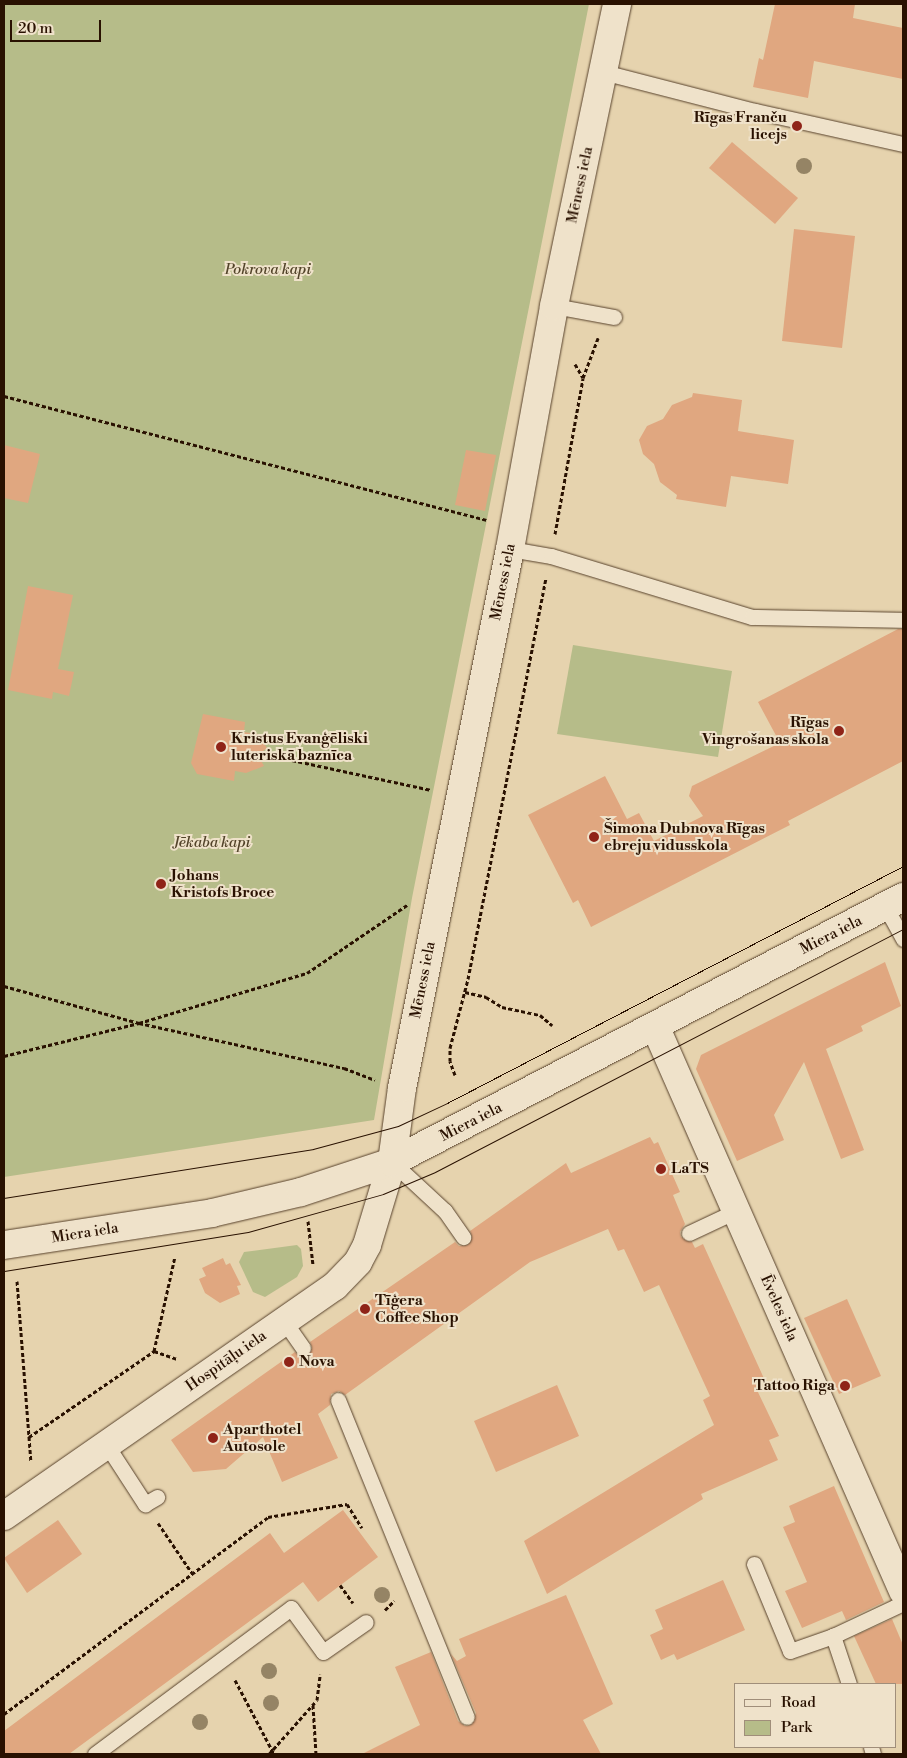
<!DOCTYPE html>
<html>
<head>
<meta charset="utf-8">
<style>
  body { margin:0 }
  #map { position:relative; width:907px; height:1758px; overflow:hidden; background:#e6d3ae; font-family:"Libre Bodoni",serif }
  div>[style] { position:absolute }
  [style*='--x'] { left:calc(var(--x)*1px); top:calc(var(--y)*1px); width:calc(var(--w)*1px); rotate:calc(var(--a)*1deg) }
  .green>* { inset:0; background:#b6bc89 }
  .building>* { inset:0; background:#e0a780 }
  .path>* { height:3px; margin-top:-1.5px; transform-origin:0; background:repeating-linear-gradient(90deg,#291101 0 4px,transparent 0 6.5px) }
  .roads { filter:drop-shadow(0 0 1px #58422c) drop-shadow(0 0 1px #58422c) }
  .lane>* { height:15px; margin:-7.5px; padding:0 7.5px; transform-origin:7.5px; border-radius:7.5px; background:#efe2ca }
  .street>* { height:28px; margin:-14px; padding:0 14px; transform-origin:14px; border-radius:14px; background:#efe2ca }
  .secondary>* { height:28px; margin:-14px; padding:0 14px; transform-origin:14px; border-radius:14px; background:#efe2ca }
  .tram>* { height:1px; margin:-0.5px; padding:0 0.5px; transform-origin:0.5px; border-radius:0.5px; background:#291101 }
  .trees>* { width:16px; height:16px; margin:-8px; border-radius:50%; background:#958465 }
  .dots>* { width:14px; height:14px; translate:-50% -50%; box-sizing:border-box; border:2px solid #efe2ca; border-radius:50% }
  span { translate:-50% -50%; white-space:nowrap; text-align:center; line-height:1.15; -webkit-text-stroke:4px #efe2ca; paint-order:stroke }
  .poi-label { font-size:15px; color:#291101; font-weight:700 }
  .right { translate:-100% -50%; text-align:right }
  .left { translate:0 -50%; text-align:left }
  .street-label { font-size:15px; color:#291101 }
  .park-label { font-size:15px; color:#53442a; font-style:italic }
  .frame { position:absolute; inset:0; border:5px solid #291101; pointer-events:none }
  .legend { position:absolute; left:734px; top:1683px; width:162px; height:65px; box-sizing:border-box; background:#efe2ca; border:1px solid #a08e7a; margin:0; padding:6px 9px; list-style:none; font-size:15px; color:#291101 }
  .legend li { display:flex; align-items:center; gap:10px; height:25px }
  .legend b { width:25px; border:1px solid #a08e7a }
  .scale { position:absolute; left:10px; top:20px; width:91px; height:22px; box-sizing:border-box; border:2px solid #291101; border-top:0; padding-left:6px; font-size:15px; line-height:18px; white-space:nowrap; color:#291101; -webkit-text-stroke:4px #efe2ca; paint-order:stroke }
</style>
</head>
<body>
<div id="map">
  <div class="green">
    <i style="clip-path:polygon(4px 4px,589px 4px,412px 898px,374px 1120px,4px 1177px)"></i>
    <i style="clip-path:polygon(573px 645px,732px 671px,718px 757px,557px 734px)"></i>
    <i style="clip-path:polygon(297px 1245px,301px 1249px,303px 1266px,297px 1277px,265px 1297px,253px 1292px,239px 1262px,244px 1252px)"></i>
  </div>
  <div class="building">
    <i style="clip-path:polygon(775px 4px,855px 4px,853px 18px,903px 28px,903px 79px,814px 61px,808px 98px,753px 87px,759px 58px,763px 60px)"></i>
    <i style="clip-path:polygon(732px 142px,798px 198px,775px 224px,709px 168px)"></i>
    <i style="clip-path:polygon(794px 229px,855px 236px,842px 348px,782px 341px)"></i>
    <i style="clip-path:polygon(693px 393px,742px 400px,738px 431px,794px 440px,788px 484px,731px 476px,726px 507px,676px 499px,677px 495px,660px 482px,654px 464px,643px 454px,639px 440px,647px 426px,663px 419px,672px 405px,692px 397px)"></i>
    <i style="clip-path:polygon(4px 445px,40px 454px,28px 503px,4px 498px)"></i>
    <i style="clip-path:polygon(466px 450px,496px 455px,485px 511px,455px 505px)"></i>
    <i style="clip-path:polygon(28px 586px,73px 595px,58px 669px,74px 672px,69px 696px,53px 692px,52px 699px,8px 690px)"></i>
    <i style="clip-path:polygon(898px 629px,903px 629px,903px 761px,788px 821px,790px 825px,591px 927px,578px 900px,573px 903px,528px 815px,605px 776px,627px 819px,639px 813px,654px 841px,703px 816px,689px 796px,692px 786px,780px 743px,758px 702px)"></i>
    <i style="clip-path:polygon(203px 714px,245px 722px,244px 732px,258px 734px,267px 748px,258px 755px,264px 766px,246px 773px,235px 771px,234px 781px,197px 774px,191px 763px)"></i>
    <i style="clip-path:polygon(885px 962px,901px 1006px,861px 1026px,863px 1031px,826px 1049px,864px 1150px,841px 1159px,804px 1062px,774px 1115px,784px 1140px,737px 1161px,696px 1069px,701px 1055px)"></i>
    <i style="clip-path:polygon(650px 1137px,654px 1144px,658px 1142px,680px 1192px,673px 1195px,685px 1224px,680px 1232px,681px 1237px,692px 1242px,695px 1248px,703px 1244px,766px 1383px,756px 1388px,779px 1436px,769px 1440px,778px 1460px,701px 1494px,703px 1499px,547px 1594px,524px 1541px,714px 1425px,703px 1400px,710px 1396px,659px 1285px,644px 1292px,624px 1249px,618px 1251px,608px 1229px,530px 1262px,345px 1395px,339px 1391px,331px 1394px,330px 1405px,318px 1414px,338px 1458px,282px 1482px,263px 1437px,226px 1469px,193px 1472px,171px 1440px,295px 1352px,300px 1357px,308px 1356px,312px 1348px,310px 1342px,455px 1242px,459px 1246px,468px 1245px,472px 1237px,470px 1231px,566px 1163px,571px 1173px)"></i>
    <i style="clip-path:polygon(223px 1258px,226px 1265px,230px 1263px,241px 1285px,237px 1286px,240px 1294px,220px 1303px,205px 1293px,199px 1279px,206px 1276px,202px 1268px)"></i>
    <i style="clip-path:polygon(847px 1299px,881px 1376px,839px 1394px,804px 1318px)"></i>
    <i style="clip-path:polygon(557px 1385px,579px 1436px,496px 1472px,474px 1421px)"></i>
    <i style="clip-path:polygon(834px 1486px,884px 1602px,846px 1620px,842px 1611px,802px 1628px,785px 1591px,807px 1582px,783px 1527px,795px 1522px,789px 1506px)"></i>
    <i style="clip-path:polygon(343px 1510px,378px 1557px,318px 1602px,303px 1582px,69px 1754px,4px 1754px,4px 1731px,270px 1533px,284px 1553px)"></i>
    <i style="clip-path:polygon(58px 1520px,82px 1554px,27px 1593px,4px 1558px)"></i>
    <i style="clip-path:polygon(723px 1580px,745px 1630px,677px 1660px,674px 1654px,661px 1660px,650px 1635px,663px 1629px,655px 1610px)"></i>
    <i style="clip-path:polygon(566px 1595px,613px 1704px,583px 1720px,601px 1754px,362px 1754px,420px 1725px,395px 1667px,431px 1652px,458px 1721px,465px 1726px,471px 1725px,476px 1713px,451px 1654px,457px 1661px,466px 1656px,459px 1639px)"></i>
    <i style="clip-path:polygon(892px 1619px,903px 1645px,903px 1684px,876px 1684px,854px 1636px)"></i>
  </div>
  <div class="path">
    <i style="--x:575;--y:364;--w:16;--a:60"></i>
    <i style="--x:4;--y:396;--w:498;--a:14.4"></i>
    <i style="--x:555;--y:534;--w:158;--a:-79.8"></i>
    <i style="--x:583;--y:378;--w:43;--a:-69.4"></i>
    <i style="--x:273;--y:756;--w:162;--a:12.1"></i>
    <i style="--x:4;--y:986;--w:140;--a:15.3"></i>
    <i style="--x:139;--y:1023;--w:175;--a:-16.6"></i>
    <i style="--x:307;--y:973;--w:121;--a:-34.2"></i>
    <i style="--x:465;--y:992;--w:22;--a:13"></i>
    <i style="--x:486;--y:997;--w:19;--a:32"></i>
    <i style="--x:502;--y:1007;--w:39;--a:12"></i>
    <i style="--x:540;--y:1015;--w:16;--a:40"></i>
    <i style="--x:4;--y:1056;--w:139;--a:-13.7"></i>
    <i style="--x:139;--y:1023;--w:210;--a:12.4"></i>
    <i style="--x:344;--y:1068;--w:33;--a:21"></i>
    <i style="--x:455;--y:1075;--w:15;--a:-110"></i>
    <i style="--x:450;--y:1061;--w:13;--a:-90"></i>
    <i style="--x:450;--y:1048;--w:71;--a:-75.4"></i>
    <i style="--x:468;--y:979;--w:408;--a:-79"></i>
    <i style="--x:308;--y:1221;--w:44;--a:83.5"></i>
    <i style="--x:17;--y:1281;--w:181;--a:85.6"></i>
    <i style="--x:154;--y:1351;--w:97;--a:-77.5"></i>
    <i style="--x:29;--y:1437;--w:152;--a:-34.5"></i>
    <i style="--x:154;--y:1351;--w:24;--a:19"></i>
    <i style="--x:158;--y:1523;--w:60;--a:55.8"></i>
    <i style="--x:340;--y:1585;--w:22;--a:54"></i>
    <i style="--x:385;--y:1610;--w:13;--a:-45"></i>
    <i style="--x:235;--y:1680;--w:84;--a:62.2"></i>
    <i style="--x:313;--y:1705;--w:49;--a:86.5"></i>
    <i style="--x:4;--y:1714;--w:329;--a:-36.7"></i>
    <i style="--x:268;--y:1517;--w:80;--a:-9.3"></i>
    <i style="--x:347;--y:1504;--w:28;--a:58"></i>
    <i style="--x:269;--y:1754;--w:72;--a:-48.4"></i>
    <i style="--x:317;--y:1700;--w:26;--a:-83"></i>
  </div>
  <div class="roads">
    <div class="lane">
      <i style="--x:603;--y:72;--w:157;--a:14.4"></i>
      <i style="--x:755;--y:111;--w:152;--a:12.6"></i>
      <i style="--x:554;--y:306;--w:61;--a:10.4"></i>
      <i style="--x:510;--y:549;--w:42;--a:9.7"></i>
      <i style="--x:551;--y:556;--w:210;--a:16.9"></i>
      <i style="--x:752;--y:617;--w:151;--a:1.1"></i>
      <i style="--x:885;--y:906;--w:38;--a:61"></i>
      <i style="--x:392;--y:1162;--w:72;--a:42.8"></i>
      <i style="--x:445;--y:1211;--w:32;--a:55"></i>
      <i style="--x:689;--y:1233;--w:52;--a:-25.1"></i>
      <i style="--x:284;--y:1321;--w:33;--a:55"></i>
      <i style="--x:338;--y:1400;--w:342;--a:67.9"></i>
      <i style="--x:106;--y:1444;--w:72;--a:57"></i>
      <i style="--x:145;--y:1504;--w:14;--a:-30"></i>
      <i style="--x:754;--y:1564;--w:94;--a:67.5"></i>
      <i style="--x:790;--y:1651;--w:46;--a:-19.2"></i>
      <i style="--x:849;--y:1684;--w:51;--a:-108.4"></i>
      <i style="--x:833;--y:1636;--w:77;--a:-25.2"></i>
      <i style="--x:871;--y:1747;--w:7;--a:74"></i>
      <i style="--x:95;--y:1754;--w:244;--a:-36.7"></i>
      <i style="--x:291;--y:1608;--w:54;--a:54"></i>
      <i style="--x:323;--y:1652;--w:52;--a:-34.9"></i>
    </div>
    <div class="street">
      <i style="--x:655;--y:1026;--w:617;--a:66.3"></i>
      <i style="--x:4;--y:1516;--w:403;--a:-34.8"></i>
      <i style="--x:335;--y:1286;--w:33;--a:-46"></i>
      <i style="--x:358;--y:1262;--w:19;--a:-62"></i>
      <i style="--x:367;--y:1245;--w:87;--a:-73.2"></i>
      <i style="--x:392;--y:1162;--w:75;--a:-82.3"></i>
      <i style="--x:402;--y:1088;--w:550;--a:-78.67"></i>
      <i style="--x:510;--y:549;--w:247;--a:-79.7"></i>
      <i style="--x:554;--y:306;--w:309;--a:-78.2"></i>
    </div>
    <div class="secondary">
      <i style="--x:4;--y:1245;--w:210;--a:-8.7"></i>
      <i style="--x:212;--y:1213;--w:91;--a:-13.3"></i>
      <i style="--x:301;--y:1192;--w:96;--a:-18.2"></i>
      <i style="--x:392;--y:1162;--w:576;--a:-27.41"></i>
    </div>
  </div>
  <div class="tram">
    <i style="--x:4;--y:1198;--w:313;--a:-9"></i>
    <i style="--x:313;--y:1149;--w:88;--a:-15.1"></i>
    <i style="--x:398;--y:1126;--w:54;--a:-25.1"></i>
    <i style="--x:447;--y:1103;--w:514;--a:-27.46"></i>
    <i style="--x:4;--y:1271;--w:247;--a:-9.1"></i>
    <i style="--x:248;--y:1232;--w:140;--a:-15.7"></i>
    <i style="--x:383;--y:1194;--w:56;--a:-22.9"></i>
    <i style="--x:435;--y:1172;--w:527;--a:-27.44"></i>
  </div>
  <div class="trees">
    <i style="left:804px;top:166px"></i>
    <i style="left:382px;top:1595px"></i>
    <i style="left:269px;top:1671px"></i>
    <i style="left:271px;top:1703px"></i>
    <i style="left:200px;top:1722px"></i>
  </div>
  <div class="dots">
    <i style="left:797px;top:126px;background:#8f2418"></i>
    <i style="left:839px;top:731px;background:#8f2418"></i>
    <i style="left:221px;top:747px;background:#8f2418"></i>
    <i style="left:594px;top:837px;background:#8f2418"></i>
    <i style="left:161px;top:884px;background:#8f2418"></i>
    <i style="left:661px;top:1169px;background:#8f2418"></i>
    <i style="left:365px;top:1309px;background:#8f2418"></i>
    <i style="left:289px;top:1362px;background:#8f2418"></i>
    <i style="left:845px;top:1386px;background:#8f2418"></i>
    <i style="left:213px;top:1438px;background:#8f2418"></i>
  </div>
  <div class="poi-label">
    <span class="right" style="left:787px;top:126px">Rīgas Franču<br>licejs</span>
    <span class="right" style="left:829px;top:731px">Rīgas<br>Vingrošanas skola</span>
    <span class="left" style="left:231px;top:747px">Kristus Evanģēliski<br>luteriskā baznīca</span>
    <span class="left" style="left:604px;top:837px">Šimona Dubnova Rīgas<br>ebreju vidusskola</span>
    <span class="left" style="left:171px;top:884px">Johans<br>Kristofs Broce</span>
    <span class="left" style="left:671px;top:1169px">LaTS</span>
    <span class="left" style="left:375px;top:1309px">Tīģera<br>Coffee Shop</span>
    <span class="left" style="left:299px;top:1362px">Nova</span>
    <span class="right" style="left:835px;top:1386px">Tattoo Riga</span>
    <span class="left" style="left:223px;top:1438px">Aparthotel<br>Autosole</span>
  </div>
  <div class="street-label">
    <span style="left:580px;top:185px;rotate:-78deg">Mēness iela</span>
    <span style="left:503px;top:582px;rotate:-79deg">Mēness iela</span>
    <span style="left:831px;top:935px;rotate:-27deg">Miera iela</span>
    <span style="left:423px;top:980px;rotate:-79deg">Mēness iela</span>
    <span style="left:471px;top:1122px;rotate:-27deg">Miera iela</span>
    <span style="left:85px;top:1233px;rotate:-9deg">Miera iela</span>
    <span style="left:779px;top:1308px;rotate:66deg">Ēveles iela</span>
    <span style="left:226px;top:1361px;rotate:-35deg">Hospitāļu iela</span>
  </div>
  <div class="park-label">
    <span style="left:268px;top:270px">Pokrova kapi</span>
    <span style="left:212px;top:843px">Jēkaba kapi</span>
  </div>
  <div class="frame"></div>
  <ul class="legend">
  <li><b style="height:6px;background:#efe2ca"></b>Road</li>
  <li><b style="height:14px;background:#b6bc89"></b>Park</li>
  </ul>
  <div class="scale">20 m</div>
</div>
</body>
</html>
